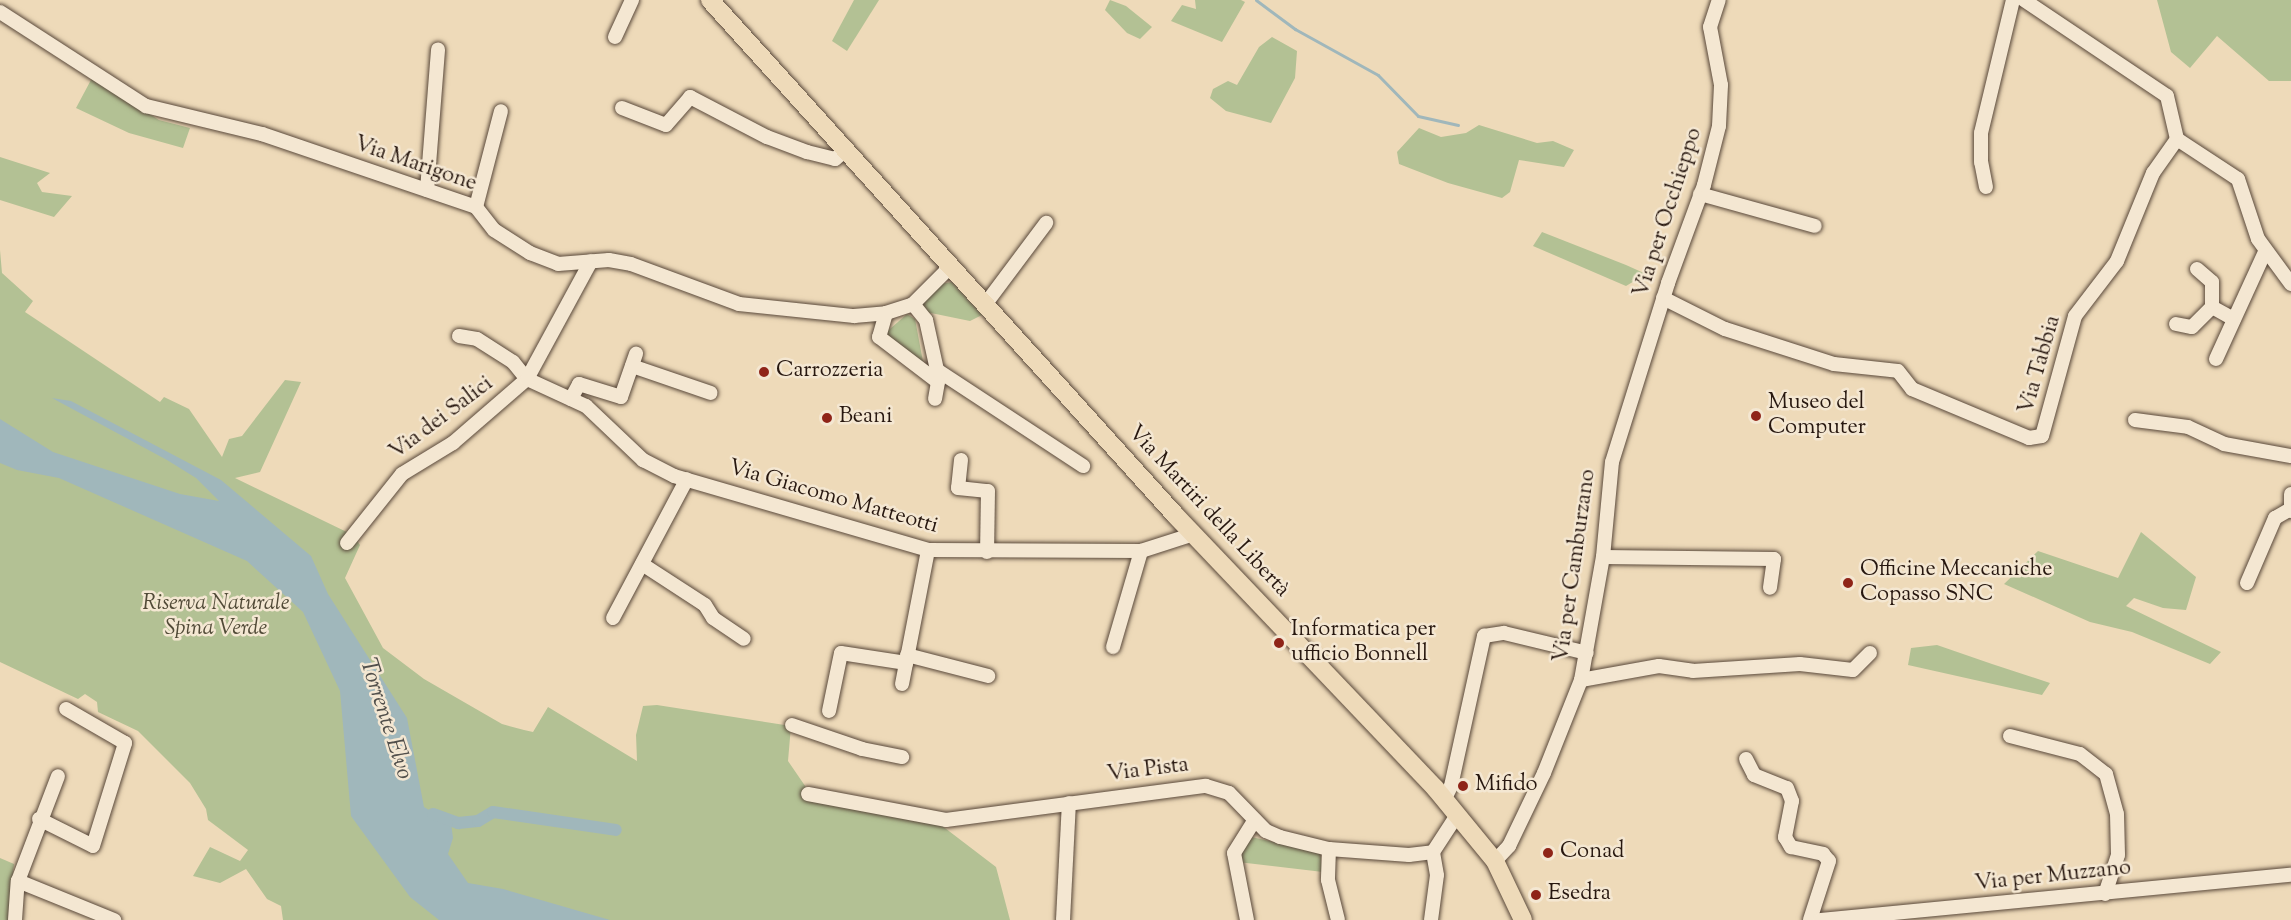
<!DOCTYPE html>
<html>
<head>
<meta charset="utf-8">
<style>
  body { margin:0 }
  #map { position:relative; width:2291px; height:920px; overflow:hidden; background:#eedab9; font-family:"Sorts Mill Goudy",serif }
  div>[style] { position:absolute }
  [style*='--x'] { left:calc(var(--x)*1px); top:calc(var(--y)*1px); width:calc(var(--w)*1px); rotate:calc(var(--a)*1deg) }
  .green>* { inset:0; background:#b3c194 }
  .water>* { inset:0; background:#a0b7bb }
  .stream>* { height:3px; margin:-1.5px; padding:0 1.5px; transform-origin:1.5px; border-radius:1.5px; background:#a0b7bb }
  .canal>* { height:12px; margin:-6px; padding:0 6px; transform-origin:6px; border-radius:6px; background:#a0b7bb }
  .roads { filter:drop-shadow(0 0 2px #59483a) drop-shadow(0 0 2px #59483a) }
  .minor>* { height:14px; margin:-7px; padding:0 7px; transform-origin:7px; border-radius:7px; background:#f4e7d2 }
  .major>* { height:18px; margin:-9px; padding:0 9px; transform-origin:9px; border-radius:9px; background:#eedab9 }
  .dots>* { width:16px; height:16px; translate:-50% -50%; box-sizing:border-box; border:3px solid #f4e7d2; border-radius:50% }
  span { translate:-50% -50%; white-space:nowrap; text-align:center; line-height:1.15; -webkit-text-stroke:5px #f4e7d2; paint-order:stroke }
  .street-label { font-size:22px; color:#27170f }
  .poi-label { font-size:22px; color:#27170f }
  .left { translate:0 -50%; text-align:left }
  .park-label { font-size:22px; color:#514a37; font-style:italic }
  .water-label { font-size:24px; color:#514f4b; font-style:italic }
</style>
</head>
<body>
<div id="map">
  <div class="green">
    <i style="clip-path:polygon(854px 0,879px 0,847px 51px,832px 41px)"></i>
    <i style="clip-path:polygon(1110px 0,1126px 6px,1152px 27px,1140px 39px,1127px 33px,1105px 10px)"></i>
    <i style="clip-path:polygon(1195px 0,1241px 0,1245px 2px,1222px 42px,1171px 21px,1182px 5px,1196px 9px)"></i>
    <i style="clip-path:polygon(2157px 0,2291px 0,2291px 81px,2269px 81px,2217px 36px,2190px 68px,2171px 52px)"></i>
    <i style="clip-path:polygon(1272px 37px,1297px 51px,1295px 78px,1271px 123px,1226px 111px,1210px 98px,1213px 89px,1228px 81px,1237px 85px,1259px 47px)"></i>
    <i style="clip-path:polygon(92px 78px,159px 120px,190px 128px,183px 148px,129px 133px,76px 108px)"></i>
    <i style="clip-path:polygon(1479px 125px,1537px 143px,1553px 141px,1574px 150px,1564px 167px,1519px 160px,1510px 192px,1502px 198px,1448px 183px,1399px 164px,1397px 152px,1419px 128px,1441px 137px,1466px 133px)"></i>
    <i style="clip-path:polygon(0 157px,50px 173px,37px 183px,42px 192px,72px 196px,54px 217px,0 200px)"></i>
    <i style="clip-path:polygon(1542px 232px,1626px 265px,1646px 274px,1626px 286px,1533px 246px)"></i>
    <i style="clip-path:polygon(0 250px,2px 273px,33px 301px,25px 312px,160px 402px,164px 397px,189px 409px,222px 457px,229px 439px,242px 436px,285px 380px,301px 382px,260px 472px,235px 478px,353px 535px,360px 545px,345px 578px,383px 648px,424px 679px,502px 724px,524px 730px,533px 732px,548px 707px,637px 761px,636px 735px,643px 706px,657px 705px,791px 726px,788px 761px,812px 796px,941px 825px,996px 867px,1010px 920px,283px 920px,281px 906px,267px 899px,246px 869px,220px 883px,193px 876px,210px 847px,240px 861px,248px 850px,208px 820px,206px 809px,190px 783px,138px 731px,98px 712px,97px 702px,85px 694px,78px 699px,0 662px)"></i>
    <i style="clip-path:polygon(952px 282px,982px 315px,970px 321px,926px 312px,918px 305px,940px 284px)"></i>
    <i style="clip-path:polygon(907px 314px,915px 319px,924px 367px,882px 336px)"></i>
    <i style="clip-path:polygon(2141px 532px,2196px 577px,2186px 610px,2163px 608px,2134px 598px,2126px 606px,2221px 652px,2210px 664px,2132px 632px,2090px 622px,2004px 584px,2038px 551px,2118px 578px)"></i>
    <i style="clip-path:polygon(1937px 645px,1992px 664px,2050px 683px,2042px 695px,1908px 665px,1911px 648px)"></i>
    <i style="clip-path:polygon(1251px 837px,1320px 852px,1323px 872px,1238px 862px,1240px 846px)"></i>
    <i style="clip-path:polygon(0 858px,14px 864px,8px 920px,0 920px)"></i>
  </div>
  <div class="water">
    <i style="clip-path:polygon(52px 398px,71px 401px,221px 480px,311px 556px,328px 594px,407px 718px,424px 807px,451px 823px,453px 838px,448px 854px,468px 883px,503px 889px,610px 920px,439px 920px,410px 897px,351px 816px,340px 691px,303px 612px,247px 561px,59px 478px,17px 470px,0 463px,0 419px,53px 452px,180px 494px,219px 501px,196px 478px,167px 460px)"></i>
  </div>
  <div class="stream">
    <i style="--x:1256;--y:0;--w:49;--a:36.6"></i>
    <i style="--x:1295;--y:29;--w:95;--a:29"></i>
    <i style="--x:1378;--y:75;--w:57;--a:45.7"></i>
    <i style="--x:1418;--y:116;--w:41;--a:12.7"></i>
  </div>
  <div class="canal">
    <i style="--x:433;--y:814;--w:27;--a:20"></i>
    <i style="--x:458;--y:823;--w:20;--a:-6"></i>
    <i style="--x:478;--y:821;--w:17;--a:-31"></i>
    <i style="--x:493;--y:812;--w:124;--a:8.3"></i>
  </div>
  <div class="roads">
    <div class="minor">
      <i style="--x:2024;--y:0;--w:172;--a:33.9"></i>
      <i style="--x:2167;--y:96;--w:44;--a:76.9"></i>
      <i style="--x:2177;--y:139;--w:73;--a:33.3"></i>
      <i style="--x:2238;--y:179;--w:63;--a:71.6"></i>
      <i style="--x:2258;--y:239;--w:56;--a:53.7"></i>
      <i style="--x:0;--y:12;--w:174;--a:32.8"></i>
      <i style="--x:146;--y:106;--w:119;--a:13.6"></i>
      <i style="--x:262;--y:134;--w:226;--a:18.8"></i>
      <i style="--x:476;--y:207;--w:29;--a:52"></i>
      <i style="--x:494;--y:230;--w:43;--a:32.6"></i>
      <i style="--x:530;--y:253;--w:30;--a:21"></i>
      <i style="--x:558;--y:264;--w:51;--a:-4.5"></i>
      <i style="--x:609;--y:260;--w:22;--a:10"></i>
      <i style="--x:631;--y:264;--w:115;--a:20.3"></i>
      <i style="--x:739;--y:304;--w:116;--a:6"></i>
      <i style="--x:854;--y:316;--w:32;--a:-5"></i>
      <i style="--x:886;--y:313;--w:28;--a:-18"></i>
      <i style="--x:913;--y:304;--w:52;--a:-45"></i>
      <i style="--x:615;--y:37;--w:41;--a:-65.3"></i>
      <i style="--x:622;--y:108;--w:47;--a:21.1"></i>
      <i style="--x:666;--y:125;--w:37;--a:-49"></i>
      <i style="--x:690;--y:97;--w:87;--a:27.5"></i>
      <i style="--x:767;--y:137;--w:43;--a:20.6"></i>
      <i style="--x:807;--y:152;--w:29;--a:14"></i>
      <i style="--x:835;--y:159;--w:13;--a:-39"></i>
      <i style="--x:1986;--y:187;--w:25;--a:-101"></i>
      <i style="--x:1981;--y:162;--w:29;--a:-90"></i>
      <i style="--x:1981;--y:133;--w:137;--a:-76.5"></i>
      <i style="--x:427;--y:190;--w:141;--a:-85.5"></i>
      <i style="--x:1700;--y:194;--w:119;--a:15.5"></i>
      <i style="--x:476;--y:207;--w:99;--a:-75.4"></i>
      <i style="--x:2197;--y:269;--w:20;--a:41"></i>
      <i style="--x:2212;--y:282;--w:25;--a:90"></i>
      <i style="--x:1663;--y:298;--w:69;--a:26.6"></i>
      <i style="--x:1725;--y:329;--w:114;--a:17.8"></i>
      <i style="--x:1834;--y:364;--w:64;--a:6.2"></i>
      <i style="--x:1898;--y:371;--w:23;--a:52"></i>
      <i style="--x:1912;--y:389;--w:127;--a:22.7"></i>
      <i style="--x:2029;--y:438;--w:13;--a:-9"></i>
      <i style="--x:2042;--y:436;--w:124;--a:-74.6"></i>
      <i style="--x:2075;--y:316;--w:69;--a:-52.6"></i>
      <i style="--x:2117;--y:261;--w:95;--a:-67.8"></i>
      <i style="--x:2153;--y:173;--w:42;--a:-54.8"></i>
      <i style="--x:987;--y:302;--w:99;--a:-53.2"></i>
      <i style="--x:913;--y:304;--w:21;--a:51"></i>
      <i style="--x:926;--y:320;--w:51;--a:77.6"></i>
      <i style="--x:937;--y:370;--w:175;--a:33.3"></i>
      <i style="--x:886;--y:313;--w:25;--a:106"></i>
      <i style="--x:879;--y:337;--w:74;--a:37.3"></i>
      <i style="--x:938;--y:382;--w:17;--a:100"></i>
      <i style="--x:2176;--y:324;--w:16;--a:11"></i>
      <i style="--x:2192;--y:327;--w:28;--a:-45"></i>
      <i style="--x:2212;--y:307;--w:25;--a:29"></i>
      <i style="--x:459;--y:336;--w:18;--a:9"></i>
      <i style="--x:477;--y:339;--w:43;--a:32.6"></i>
      <i style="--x:513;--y:362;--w:22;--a:51"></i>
      <i style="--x:527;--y:379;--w:65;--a:24.6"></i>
      <i style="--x:586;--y:406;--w:79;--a:43.5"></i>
      <i style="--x:643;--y:460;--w:35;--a:27"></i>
      <i style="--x:674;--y:476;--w:265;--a:16.2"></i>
      <i style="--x:928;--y:550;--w:213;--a:0.3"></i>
      <i style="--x:1141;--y:551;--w:56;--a:-17.8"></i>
      <i style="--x:2216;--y:359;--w:118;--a:-65.4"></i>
      <i style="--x:632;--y:366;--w:83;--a:18.9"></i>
      <i style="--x:571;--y:399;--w:17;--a:-62"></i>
      <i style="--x:579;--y:384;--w:44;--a:17.2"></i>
      <i style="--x:621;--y:397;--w:46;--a:-70.8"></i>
      <i style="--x:2135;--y:420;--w:53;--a:7.5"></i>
      <i style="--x:2188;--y:427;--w:40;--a:25"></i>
      <i style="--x:2224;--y:444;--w:68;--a:10.2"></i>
      <i style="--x:961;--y:460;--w:28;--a:96"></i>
      <i style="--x:958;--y:488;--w:30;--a:6"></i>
      <i style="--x:988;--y:491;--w:61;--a:90.9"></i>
      <i style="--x:2291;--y:494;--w:17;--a:90"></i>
      <i style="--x:347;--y:543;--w:88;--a:-51.4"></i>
      <i style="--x:402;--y:474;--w:60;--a:-31.3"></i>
      <i style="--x:453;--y:443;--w:98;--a:-40.9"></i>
      <i style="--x:527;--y:379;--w:134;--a:-61.5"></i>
      <i style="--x:1603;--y:557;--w:171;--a:0.7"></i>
      <i style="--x:1774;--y:559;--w:29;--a:98"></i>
      <i style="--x:642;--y:564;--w:75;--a:33.1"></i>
      <i style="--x:705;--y:605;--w:15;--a:58"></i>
      <i style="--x:713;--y:618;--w:37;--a:34"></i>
      <i style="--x:2247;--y:583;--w:71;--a:-66.7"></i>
      <i style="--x:2275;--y:518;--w:16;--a:-30"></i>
      <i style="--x:613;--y:618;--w:157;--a:-62"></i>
      <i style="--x:1113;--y:647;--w:100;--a:-73.7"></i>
      <i style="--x:907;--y:655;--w:84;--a:14.5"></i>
      <i style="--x:1581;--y:680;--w:79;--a:-10.2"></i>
      <i style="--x:1659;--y:666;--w:34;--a:8"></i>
      <i style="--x:1693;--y:671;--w:107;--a:-3.7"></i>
      <i style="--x:1800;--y:664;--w:53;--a:6.5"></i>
      <i style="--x:1853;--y:670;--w:24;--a:-45"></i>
      <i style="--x:902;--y:684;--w:136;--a:-79"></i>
      <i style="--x:829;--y:711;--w:59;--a:-78.3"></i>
      <i style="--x:841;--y:653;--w:66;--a:8.7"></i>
      <i style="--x:792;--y:725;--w:74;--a:18.9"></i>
      <i style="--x:862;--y:749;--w:41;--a:11.3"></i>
      <i style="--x:2010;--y:736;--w:72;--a:14.4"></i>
      <i style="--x:2080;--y:754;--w:33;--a:38"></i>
      <i style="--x:2106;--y:774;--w:41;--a:74.6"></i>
      <i style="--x:2117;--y:814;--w:41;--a:88.6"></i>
      <i style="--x:2118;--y:855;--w:41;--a:108.4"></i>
      <i style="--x:1746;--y:759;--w:18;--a:63"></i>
      <i style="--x:1754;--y:775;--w:35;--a:22"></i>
      <i style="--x:1787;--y:788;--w:14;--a:69"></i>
      <i style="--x:1792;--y:801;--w:37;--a:101"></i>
      <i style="--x:1785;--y:837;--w:12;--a:59"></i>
      <i style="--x:1791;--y:847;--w:33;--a:12"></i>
      <i style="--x:1823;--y:854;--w:9;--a:49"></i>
      <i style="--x:1829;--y:861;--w:62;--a:107.9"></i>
      <i style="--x:808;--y:794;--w:140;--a:10.7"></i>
      <i style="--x:946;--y:820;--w:262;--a:-7.5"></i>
      <i style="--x:1206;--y:786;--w:24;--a:17"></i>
      <i style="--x:1229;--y:793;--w:53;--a:45.8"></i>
      <i style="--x:1266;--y:831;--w:15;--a:23"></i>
      <i style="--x:1280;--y:837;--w:50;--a:13.8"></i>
      <i style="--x:1329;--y:849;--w:80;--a:4.3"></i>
      <i style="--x:1409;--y:855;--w:24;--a:-7"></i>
      <i style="--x:1433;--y:852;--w:44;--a:-57"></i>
      <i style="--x:1444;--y:800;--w:16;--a:-63"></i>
      <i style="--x:1451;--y:786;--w:154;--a:-77.6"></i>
      <i style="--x:1484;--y:636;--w:20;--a:-9"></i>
      <i style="--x:1504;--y:633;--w:85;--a:13.5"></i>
      <i style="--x:39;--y:819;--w:60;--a:26.6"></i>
      <i style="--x:93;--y:846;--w:108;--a:-72.7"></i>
      <i style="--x:125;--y:743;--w:68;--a:-150"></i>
      <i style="--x:1329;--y:849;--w:31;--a:92"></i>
      <i style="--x:1328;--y:880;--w:41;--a:76"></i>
      <i style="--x:1495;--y:861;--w:21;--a:-47"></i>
      <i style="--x:1509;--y:846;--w:81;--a:-64.4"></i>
      <i style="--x:1544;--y:773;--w:100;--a:-68.3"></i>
      <i style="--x:1581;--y:680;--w:125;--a:-79.9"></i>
      <i style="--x:1603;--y:557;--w:95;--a:-84.6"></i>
      <i style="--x:1612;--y:462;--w:188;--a:-72.6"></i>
      <i style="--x:1668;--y:283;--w:104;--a:-69.8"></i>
      <i style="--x:1704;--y:185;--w:61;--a:-75.7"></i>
      <i style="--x:1719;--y:126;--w:41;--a:-87.2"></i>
      <i style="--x:1721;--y:85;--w:59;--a:-100.7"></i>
      <i style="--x:1710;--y:27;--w:28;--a:-72"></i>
      <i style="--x:18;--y:881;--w:104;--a:22.1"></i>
      <i style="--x:15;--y:920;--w:39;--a:-86"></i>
      <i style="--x:18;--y:881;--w:112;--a:-69.1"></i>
      <i style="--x:1063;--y:920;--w:117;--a:-87.1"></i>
      <i style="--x:1247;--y:920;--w:68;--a:-101"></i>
      <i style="--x:1234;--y:853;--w:39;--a:-58"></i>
      <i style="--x:1431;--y:920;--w:45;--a:-82.4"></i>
      <i style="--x:1437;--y:875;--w:23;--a:-100"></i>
      <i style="--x:1820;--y:920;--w:473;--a:-5.5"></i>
    </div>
    <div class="major">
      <i style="--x:710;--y:0;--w:695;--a:47.91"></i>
      <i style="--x:1176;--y:516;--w:376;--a:46.4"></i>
      <i style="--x:1435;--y:788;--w:94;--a:50.6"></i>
      <i style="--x:1495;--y:861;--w:65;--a:64.6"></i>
    </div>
  </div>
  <div class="dots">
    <i style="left:764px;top:372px;background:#8f2418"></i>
    <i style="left:1756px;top:416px;background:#8f2418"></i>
    <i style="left:827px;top:418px;background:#8f2418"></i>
    <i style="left:1848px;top:583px;background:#8f2418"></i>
    <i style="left:1279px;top:643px;background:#8f2418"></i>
    <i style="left:1463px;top:786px;background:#8f2418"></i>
    <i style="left:1548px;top:853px;background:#8f2418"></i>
    <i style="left:1536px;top:895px;background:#8f2418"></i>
  </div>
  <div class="street-label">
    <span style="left:415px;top:165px;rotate:19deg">Via Marigone</span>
    <span style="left:1669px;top:213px;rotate:-72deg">Via per Occhieppo</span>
    <span style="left:2041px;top:365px;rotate:-74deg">Via Tabbia</span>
    <span style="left:442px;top:419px;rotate:-37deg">Via dei Salici</span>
    <span style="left:833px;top:498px;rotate:16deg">Via Giacomo Matteotti</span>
    <span style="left:1208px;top:512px;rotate:47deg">Via Martiri della Libertà</span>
    <span style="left:1576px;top:566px;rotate:-82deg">Via per Camburzano</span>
    <span style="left:1148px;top:771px;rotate:-7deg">Via Pista</span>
    <span style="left:2053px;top:877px;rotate:-6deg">Via per Muzzano</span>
  </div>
  <div class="poi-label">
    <span class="left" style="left:776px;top:372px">Carrozzeria</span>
    <span class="left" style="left:1768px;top:416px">Museo del<br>Computer</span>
    <span class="left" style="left:839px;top:418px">Beani</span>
    <span class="left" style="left:1860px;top:583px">Officine Meccaniche<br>Copasso SNC</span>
    <span class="left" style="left:1291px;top:643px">Informatica per<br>ufficio Bonnell</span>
    <span class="left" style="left:1475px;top:786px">Mifido</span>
    <span class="left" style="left:1560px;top:853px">Conad</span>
    <span class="left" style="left:1548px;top:895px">Esedra</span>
  </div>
  <div class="park-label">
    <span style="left:216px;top:617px">Riserva Naturale<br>Spina Verde</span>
  </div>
  <div class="water-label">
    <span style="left:385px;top:719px;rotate:72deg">Torrente Elvo</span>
  </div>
</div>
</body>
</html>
